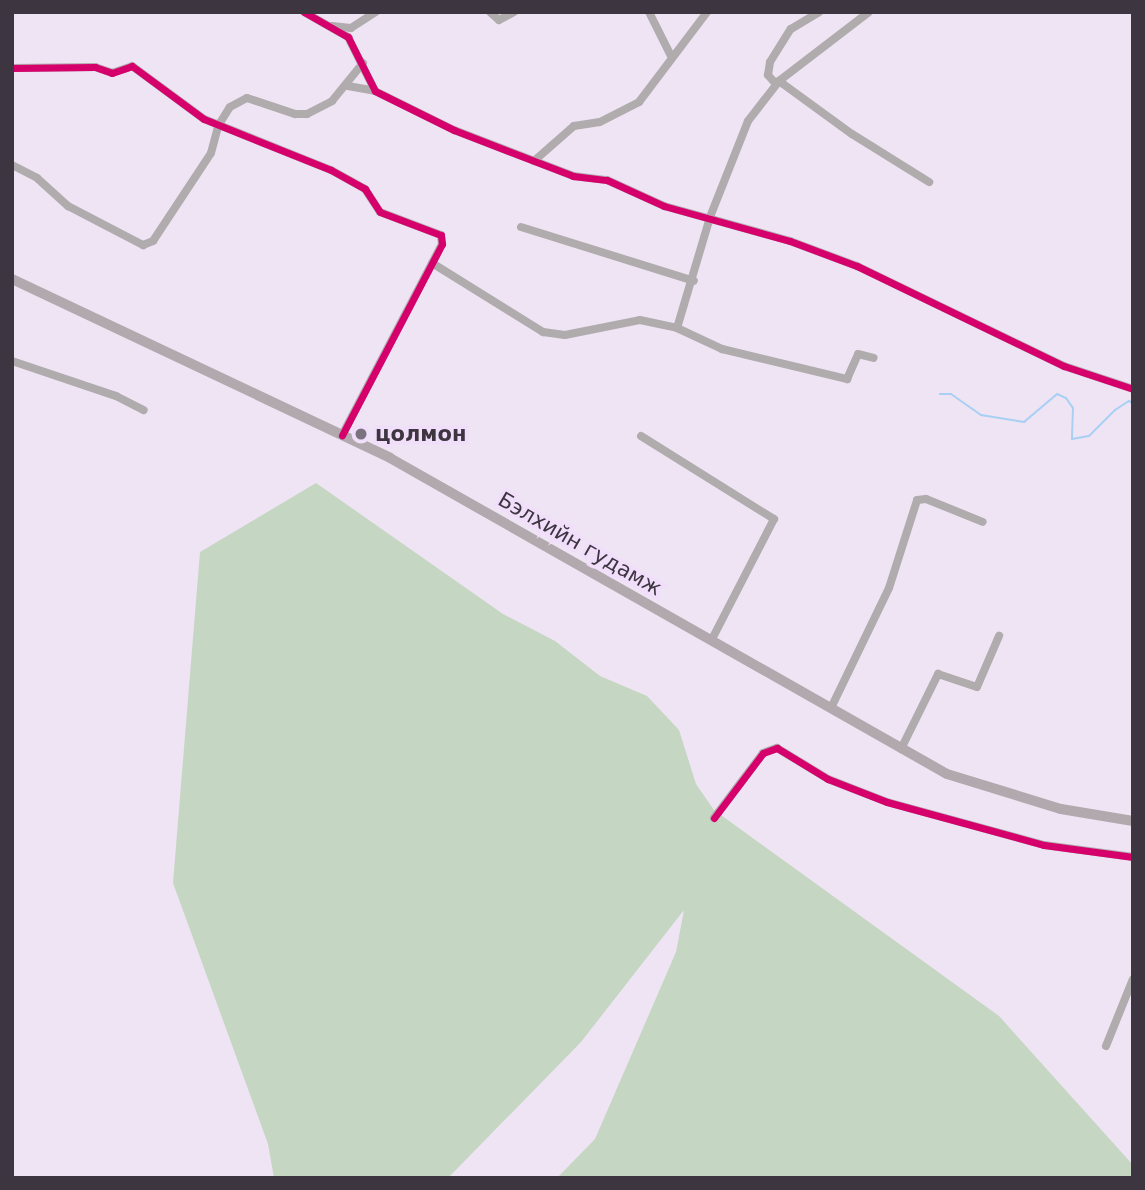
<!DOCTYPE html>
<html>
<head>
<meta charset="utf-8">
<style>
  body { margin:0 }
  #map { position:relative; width:1145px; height:1190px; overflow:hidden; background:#efe4f4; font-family:"DejaVu Sans",sans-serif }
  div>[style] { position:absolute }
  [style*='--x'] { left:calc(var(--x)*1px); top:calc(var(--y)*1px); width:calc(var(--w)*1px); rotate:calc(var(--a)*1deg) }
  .green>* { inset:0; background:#c5d6c3 }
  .stream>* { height:2px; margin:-1px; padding:0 1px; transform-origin:1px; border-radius:1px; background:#a8cff4 }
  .street>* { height:8px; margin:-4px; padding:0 4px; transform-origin:4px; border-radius:4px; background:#b0abad }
  .secondary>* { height:10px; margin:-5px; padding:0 5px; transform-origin:5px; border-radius:5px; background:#b1a9ad }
  .cycleway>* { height:7px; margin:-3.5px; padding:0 3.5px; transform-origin:3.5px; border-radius:3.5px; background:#d6006c }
  .dots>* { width:19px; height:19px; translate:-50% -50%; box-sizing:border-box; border:4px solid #f1defa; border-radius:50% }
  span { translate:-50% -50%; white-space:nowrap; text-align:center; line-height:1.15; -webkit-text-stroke:7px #f1defa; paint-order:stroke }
  .poi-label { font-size:21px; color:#3d3540; font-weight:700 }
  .left { translate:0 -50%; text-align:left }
  .street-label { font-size:21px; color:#3d3540 }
  .frame { position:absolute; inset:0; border:14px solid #3d3540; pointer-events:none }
</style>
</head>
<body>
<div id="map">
  <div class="green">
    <i style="clip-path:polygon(316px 483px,503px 614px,555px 641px,600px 676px,647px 696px,679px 730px,696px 784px,714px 810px,999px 1016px,1133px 1165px,1133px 1178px,557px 1178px,595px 1139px,676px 952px,684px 910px,581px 1042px,448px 1178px,274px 1178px,268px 1144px,173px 883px,200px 552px)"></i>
  </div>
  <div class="stream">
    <i style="--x:940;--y:394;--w:11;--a:0"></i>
    <i style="--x:951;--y:394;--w:37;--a:35"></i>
    <i style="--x:981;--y:415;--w:44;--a:9.2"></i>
    <i style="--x:1024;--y:422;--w:43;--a:-40.3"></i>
    <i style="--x:1057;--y:394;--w:10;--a:24"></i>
    <i style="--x:1066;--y:398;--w:12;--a:55"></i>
    <i style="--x:1073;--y:408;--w:31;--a:92"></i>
    <i style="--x:1072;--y:439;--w:17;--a:-10"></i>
    <i style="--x:1089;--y:436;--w:37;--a:-45"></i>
    <i style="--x:1115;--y:410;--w:17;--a:-33"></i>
    <i style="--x:1129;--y:401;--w:5;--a:37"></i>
  </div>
  <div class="street">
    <i style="--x:304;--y:12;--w:51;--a:29.6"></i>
    <i style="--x:348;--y:37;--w:60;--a:63.4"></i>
    <i style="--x:375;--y:91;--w:88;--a:26.3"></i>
    <i style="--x:454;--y:130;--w:128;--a:21.1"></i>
    <i style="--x:573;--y:176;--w:34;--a:7"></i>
    <i style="--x:607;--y:180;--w:63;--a:24.5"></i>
    <i style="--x:664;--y:206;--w:131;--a:15.5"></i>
    <i style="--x:790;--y:241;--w:72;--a:20.5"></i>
    <i style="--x:857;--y:266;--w:230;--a:25.8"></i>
    <i style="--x:1064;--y:366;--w:73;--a:18.4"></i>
    <i style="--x:490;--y:12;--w:12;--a:42"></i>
    <i style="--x:499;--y:20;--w:17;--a:-28"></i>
    <i style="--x:649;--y:12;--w:51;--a:63.4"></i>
    <i style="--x:332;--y:26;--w:19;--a:6"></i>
    <i style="--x:351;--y:28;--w:30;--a:-33"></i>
    <i style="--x:12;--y:68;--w:83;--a:-0.7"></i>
    <i style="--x:95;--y:67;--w:18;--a:19"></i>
    <i style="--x:112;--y:73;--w:21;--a:-19"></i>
    <i style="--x:132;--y:66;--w:89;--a:36.4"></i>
    <i style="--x:204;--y:119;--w:137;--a:21.9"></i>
    <i style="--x:331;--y:170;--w:39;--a:29"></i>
    <i style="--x:365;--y:189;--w:27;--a:57"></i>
    <i style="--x:380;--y:212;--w:65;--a:20.7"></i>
    <i style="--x:441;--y:235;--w:9;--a:84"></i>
    <i style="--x:442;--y:244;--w:216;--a:117.6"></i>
    <i style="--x:779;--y:81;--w:90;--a:36"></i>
    <i style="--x:852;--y:134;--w:91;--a:31.9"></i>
    <i style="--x:776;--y:84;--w:12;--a:-132"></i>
    <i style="--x:768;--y:75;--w:13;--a:-81"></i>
    <i style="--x:770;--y:62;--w:39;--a:-58"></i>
    <i style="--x:791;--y:29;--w:33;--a:-31"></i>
    <i style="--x:348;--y:86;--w:27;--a:10"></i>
    <i style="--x:534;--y:161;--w:53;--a:-41.2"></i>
    <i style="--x:574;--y:126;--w:26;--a:-9"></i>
    <i style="--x:600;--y:122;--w:44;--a:-27.1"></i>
    <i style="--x:639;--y:102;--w:113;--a:-52.9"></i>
    <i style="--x:12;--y:165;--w:28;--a:27"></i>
    <i style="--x:37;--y:178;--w:42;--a:42.1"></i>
    <i style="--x:68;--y:206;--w:85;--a:27.5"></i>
    <i style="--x:143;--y:245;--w:11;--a:-22"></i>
    <i style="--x:153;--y:241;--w:105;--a:-56.6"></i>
    <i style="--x:211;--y:153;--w:28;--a:-75"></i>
    <i style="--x:218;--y:126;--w:22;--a:-58"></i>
    <i style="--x:230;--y:107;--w:19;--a:-28"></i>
    <i style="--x:247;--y:98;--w:51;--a:18.4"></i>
    <i style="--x:295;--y:114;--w:12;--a:0"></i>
    <i style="--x:307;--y:114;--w:28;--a:-27"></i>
    <i style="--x:332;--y:101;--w:49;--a:-50.8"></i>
    <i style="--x:521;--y:227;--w:181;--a:17.3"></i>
    <i style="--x:432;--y:263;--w:131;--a:31.9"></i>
    <i style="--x:543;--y:332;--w:22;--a:8"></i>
    <i style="--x:565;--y:335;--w:76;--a:-11.3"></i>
    <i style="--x:640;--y:320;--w:38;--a:12"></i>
    <i style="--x:677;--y:328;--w:50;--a:25"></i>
    <i style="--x:722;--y:349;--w:129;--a:13.5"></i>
    <i style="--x:847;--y:379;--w:27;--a:-66"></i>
    <i style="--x:858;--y:354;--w:16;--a:14"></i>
    <i style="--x:677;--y:328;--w:116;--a:-73.4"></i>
    <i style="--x:710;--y:217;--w:103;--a:-68.4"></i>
    <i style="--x:748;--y:121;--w:51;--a:-52.2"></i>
    <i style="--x:779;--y:81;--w:113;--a:-37.5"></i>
    <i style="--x:12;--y:361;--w:110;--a:18.6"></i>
    <i style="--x:116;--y:396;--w:31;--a:27"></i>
    <i style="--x:641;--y:436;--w:157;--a:32"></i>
    <i style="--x:774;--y:519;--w:137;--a:117.3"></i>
    <i style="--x:831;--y:708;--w:133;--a:-64.2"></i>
    <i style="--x:889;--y:588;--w:92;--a:-72.3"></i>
    <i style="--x:917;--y:500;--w:9;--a:-6"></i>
    <i style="--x:926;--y:499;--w:61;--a:22"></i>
    <i style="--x:901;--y:749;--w:84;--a:-63.7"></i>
    <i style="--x:938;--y:674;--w:41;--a:18.4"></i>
    <i style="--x:977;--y:687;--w:56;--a:-66.7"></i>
    <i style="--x:714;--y:818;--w:81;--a:-53"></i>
    <i style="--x:763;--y:753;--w:15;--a:-20"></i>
    <i style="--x:777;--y:748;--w:60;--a:31.3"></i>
    <i style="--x:828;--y:779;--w:63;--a:21.3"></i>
    <i style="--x:887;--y:802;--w:163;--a:15.3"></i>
    <i style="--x:1044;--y:845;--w:90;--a:7.7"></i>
    <i style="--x:1106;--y:1046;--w:72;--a:-68.1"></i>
  </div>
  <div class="secondary">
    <i style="--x:12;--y:279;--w:418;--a:25.3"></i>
    <i style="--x:390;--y:458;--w:640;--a:29.57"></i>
    <i style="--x:947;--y:774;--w:119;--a:17.1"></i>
    <i style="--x:1061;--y:809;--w:73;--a:9.5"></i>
  </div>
  <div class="cycleway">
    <i style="--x:304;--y:12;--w:51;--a:29.6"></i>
    <i style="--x:348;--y:37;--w:60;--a:63.4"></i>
    <i style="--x:375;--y:91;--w:88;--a:26.3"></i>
    <i style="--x:454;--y:130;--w:128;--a:21.1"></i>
    <i style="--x:573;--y:176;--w:34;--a:7"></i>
    <i style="--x:607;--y:180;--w:63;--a:24.5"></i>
    <i style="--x:664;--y:206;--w:131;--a:15.5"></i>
    <i style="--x:790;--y:241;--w:72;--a:20.5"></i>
    <i style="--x:857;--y:266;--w:230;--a:25.8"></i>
    <i style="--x:1064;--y:366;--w:73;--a:18.4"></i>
    <i style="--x:12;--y:68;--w:83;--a:-0.7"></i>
    <i style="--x:95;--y:67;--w:18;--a:19"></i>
    <i style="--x:112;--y:73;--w:21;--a:-19"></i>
    <i style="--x:132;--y:66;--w:89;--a:36.4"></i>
    <i style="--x:204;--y:119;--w:137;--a:21.9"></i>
    <i style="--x:331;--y:170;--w:39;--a:29"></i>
    <i style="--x:365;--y:189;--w:27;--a:57"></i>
    <i style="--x:380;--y:212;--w:65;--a:20.7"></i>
    <i style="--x:441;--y:235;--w:9;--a:84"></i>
    <i style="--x:442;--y:244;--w:216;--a:117.6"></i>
    <i style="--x:714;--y:818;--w:81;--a:-53"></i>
    <i style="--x:763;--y:753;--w:15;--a:-20"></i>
    <i style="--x:777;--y:748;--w:60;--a:31.3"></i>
    <i style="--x:828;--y:779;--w:63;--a:21.3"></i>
    <i style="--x:887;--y:802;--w:163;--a:15.3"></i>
    <i style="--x:1044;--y:845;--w:90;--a:7.7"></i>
  </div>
  <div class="dots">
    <i style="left:361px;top:434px;background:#7b727f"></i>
  </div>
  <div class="poi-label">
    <span class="left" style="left:375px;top:434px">цолмон</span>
  </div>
  <div class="street-label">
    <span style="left:580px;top:544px;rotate:30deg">Бэлхийн гудамж</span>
  </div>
  <div class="frame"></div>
</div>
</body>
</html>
